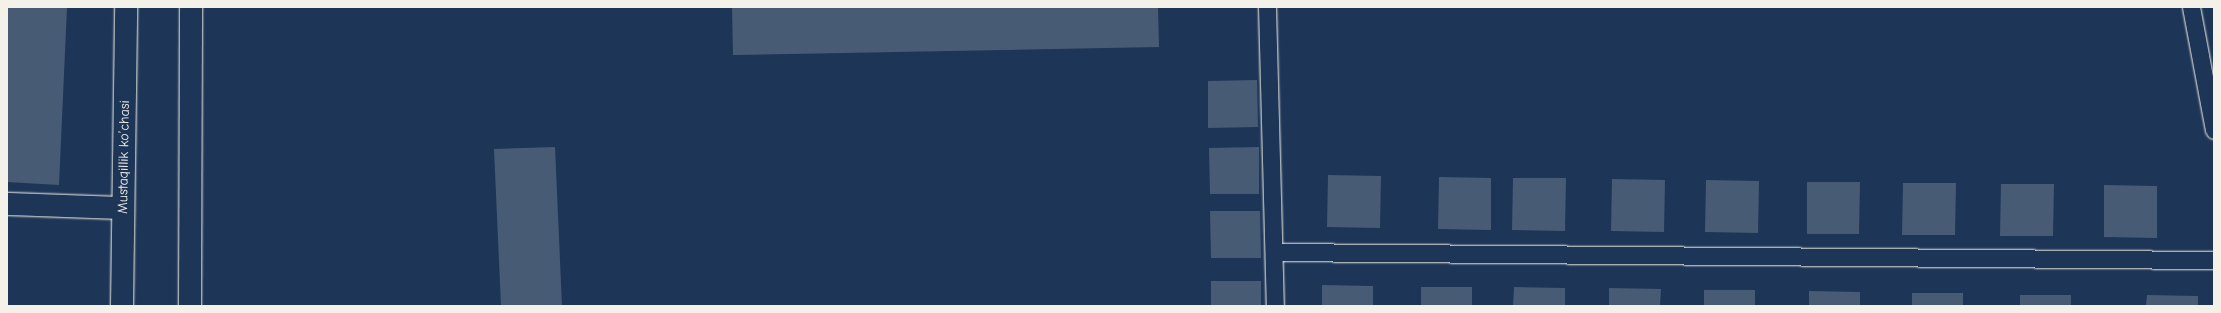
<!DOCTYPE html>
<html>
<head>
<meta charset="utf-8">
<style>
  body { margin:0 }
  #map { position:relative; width:2221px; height:313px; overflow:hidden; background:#1d3557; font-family:"Comic Neue",sans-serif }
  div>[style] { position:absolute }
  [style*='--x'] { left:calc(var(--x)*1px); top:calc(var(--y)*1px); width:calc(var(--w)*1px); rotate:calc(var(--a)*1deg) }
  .building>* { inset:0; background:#485b74 }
  .roads { filter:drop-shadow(0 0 1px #f4f1e8) drop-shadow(0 0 1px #f4f1e8) }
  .service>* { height:17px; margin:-8.5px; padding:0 8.5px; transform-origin:8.5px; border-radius:8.5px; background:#1d3557 }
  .minor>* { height:22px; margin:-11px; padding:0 11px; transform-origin:11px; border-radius:11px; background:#1d3557 }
  .secondary>* { height:22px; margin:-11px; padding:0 11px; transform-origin:11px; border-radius:11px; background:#1d3557 }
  span { translate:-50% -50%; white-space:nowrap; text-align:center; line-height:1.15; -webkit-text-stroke:3px #1d3557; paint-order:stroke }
  .street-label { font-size:14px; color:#f4f1e8 }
  .frame { position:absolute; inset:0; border:8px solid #f4f1e8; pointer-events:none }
</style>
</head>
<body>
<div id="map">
  <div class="building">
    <i style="clip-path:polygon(7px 7px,67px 7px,59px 185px,7px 182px)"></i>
    <i style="clip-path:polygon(732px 7px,1158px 7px,1159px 47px,733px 55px)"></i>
    <i style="clip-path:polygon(1257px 80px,1258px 127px,1208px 128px,1208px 81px)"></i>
    <i style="clip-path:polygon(555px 147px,562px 306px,501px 306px,494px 149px)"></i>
    <i style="clip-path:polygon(1259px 147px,1259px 194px,1210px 194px,1209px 148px)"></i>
    <i style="clip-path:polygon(1328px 175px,1381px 176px,1380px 228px,1327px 227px)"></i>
    <i style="clip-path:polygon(1439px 177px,1491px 178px,1491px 230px,1438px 229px)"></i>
    <i style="clip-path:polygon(1513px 178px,1566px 178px,1565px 231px,1512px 230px)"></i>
    <i style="clip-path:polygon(1612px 179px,1665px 180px,1664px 232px,1611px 231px)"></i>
    <i style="clip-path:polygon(1706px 180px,1759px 181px,1758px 233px,1705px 232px)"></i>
    <i style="clip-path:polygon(1807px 182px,1860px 182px,1859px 234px,1807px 234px)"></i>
    <i style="clip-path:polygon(1903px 183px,1956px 183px,1955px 235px,1902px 235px)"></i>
    <i style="clip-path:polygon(2001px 184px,2054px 184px,2053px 236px,2000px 236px)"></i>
    <i style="clip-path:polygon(2104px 185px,2157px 186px,2157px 238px,2104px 237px)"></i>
    <i style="clip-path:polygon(1210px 211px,1260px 211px,1261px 258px,1211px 258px)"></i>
    <i style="clip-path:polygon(1211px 281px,1261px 281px,1261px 306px,1211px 306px)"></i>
    <i style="clip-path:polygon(1322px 285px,1373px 286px,1373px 306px,1322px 306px)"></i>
    <i style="clip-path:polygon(1421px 287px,1472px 287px,1472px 306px,1421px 306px)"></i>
    <i style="clip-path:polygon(1514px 287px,1565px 288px,1565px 306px,1513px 306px)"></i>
    <i style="clip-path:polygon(1609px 288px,1661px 289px,1660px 306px,1609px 306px)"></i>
    <i style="clip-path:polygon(1704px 290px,1755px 290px,1755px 306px,1704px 306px)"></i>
    <i style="clip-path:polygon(1809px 291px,1860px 292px,1860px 306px,1809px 306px)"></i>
    <i style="clip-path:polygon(1912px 293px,1963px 293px,1963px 306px,1912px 306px)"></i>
    <i style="clip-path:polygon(2020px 295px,2071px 295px,2071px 306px,2020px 306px)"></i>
    <i style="clip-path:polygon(2147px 295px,2198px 296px,2198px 306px,2146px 306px)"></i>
  </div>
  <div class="roads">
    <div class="service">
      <i style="--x:1267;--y:7;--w:299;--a:88.5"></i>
      <i style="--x:2191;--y:7;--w:125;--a:79.4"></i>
      <i style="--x:1274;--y:252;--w:940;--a:0.49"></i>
    </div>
    <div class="minor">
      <i style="--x:7;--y:204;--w:116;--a:2"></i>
    </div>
    <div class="secondary">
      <i style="--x:122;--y:306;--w:299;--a:-89.2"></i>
      <i style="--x:190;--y:306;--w:299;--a:-89.8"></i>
    </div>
  </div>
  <div class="street-label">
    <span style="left:124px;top:157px;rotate:-89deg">Mustaqillik ko’chasi</span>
  </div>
  <div class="frame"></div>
</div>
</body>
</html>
